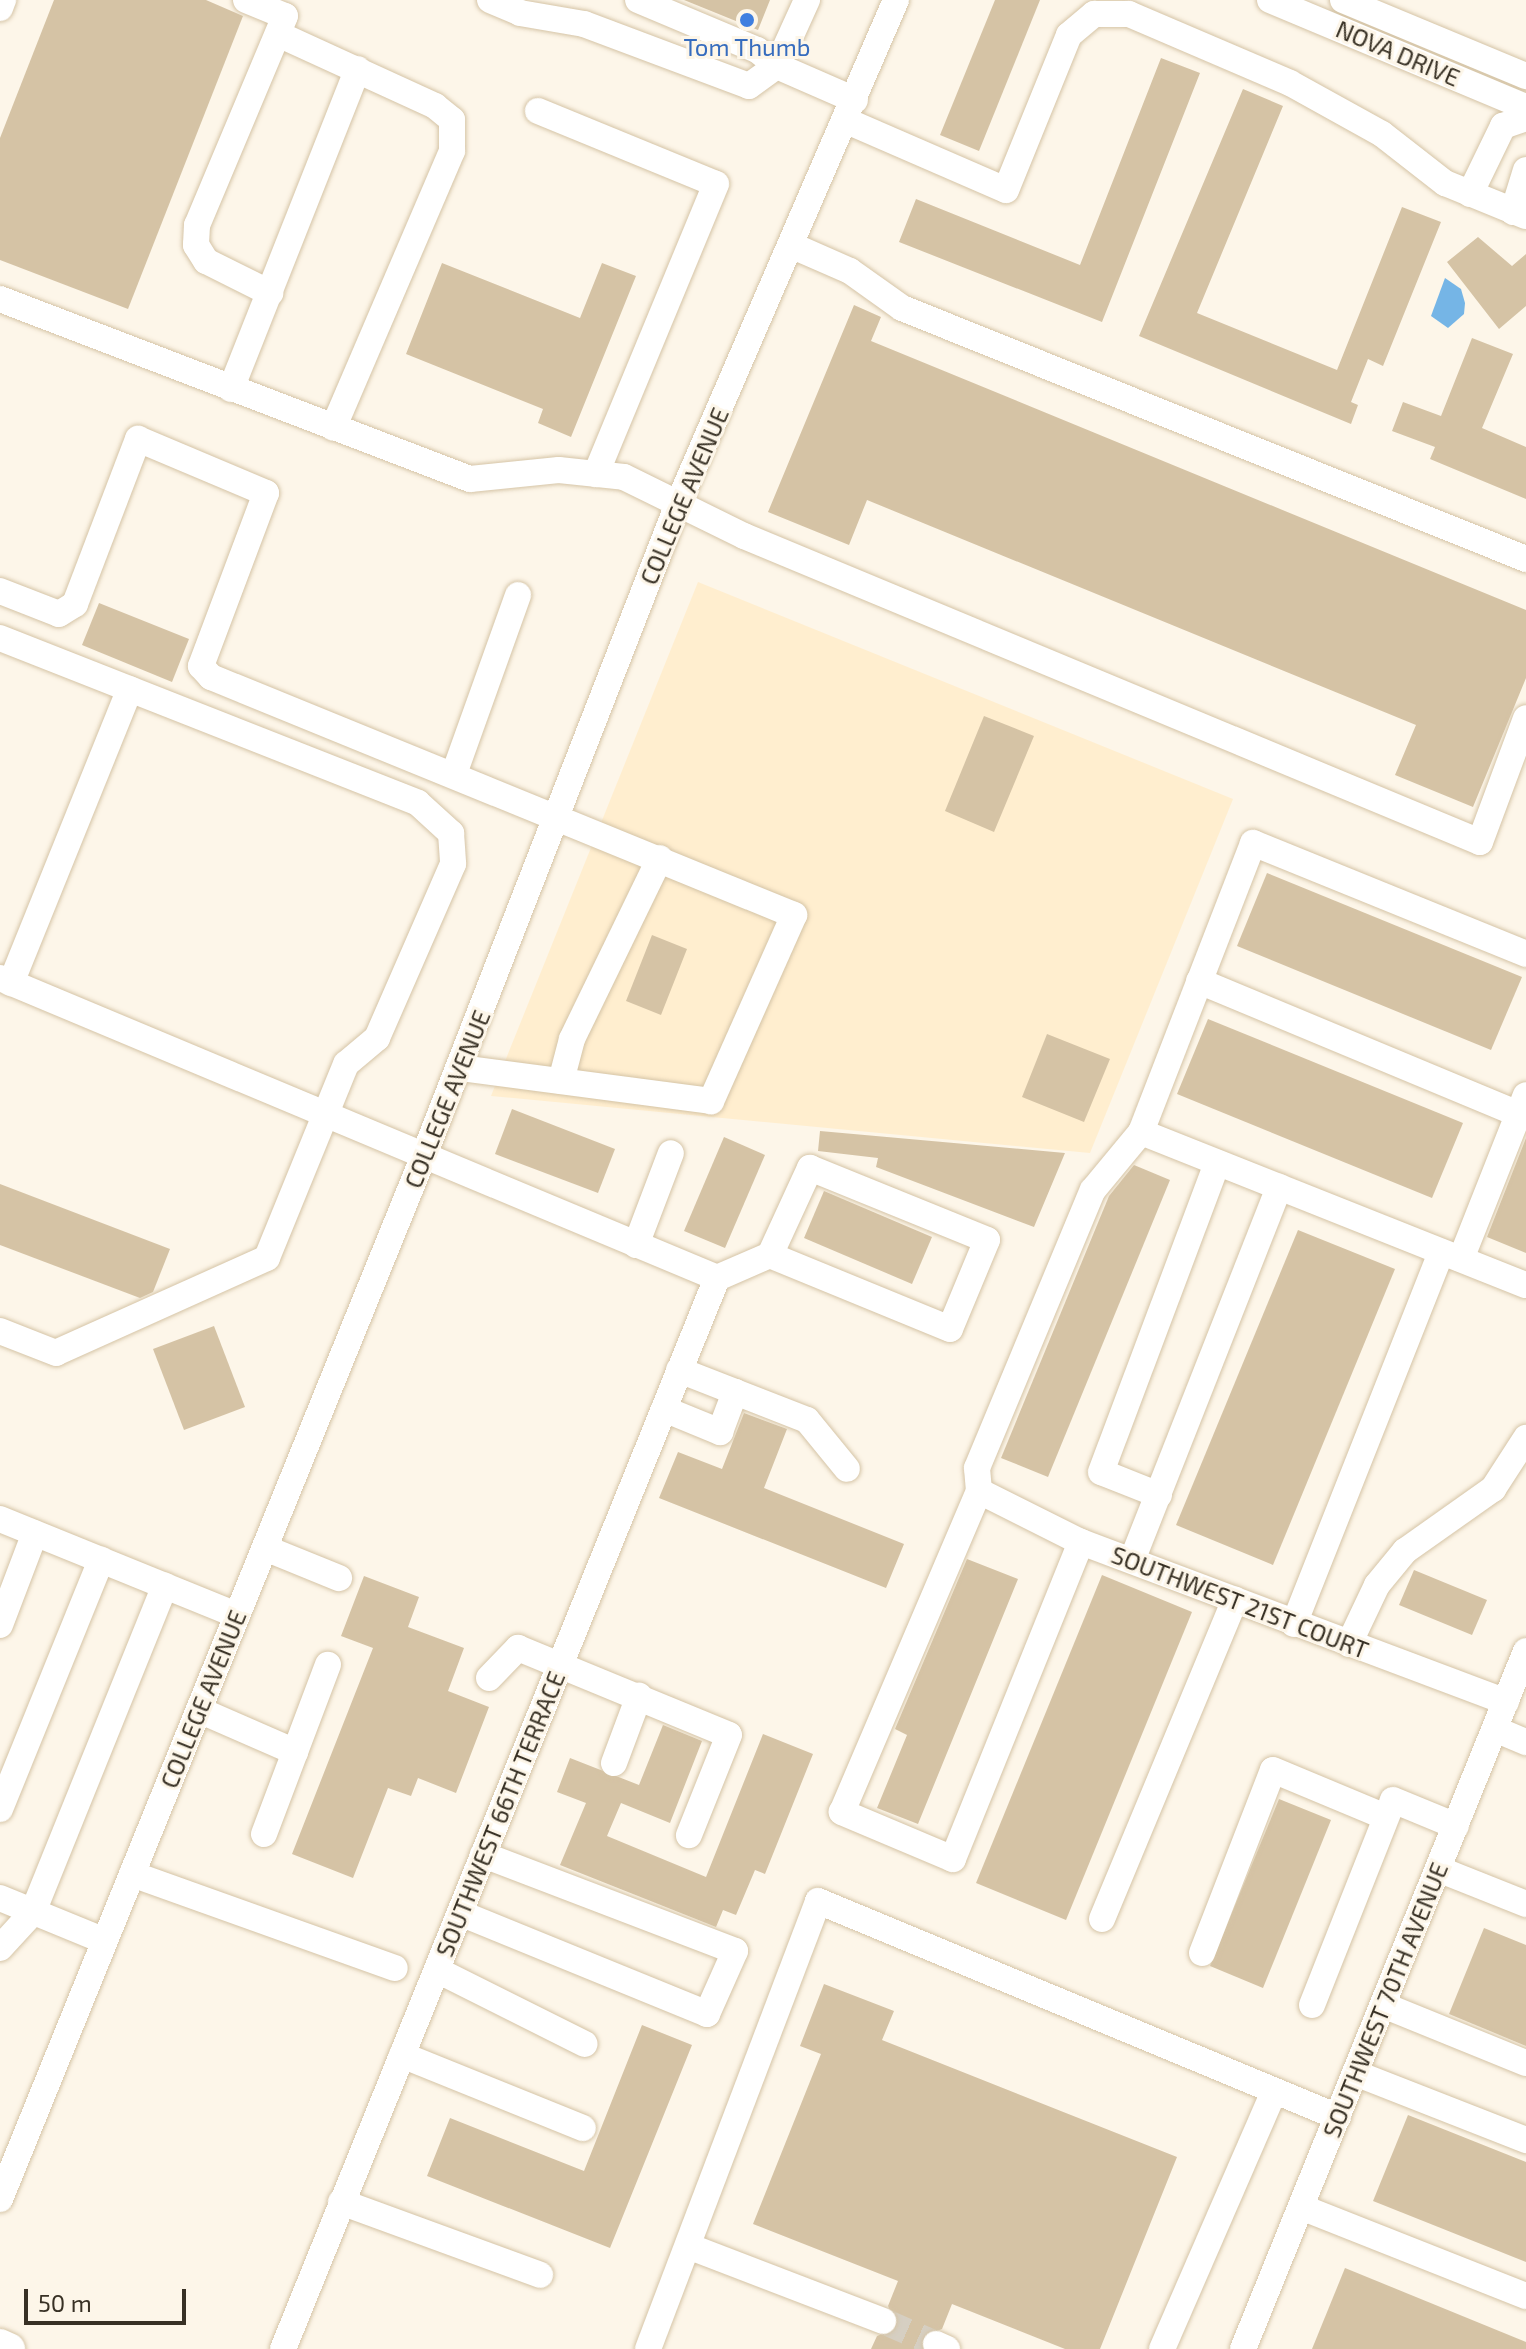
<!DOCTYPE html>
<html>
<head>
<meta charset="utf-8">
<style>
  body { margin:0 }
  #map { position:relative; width:1526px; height:2349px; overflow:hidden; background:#fdf6e9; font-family:"Exo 2",sans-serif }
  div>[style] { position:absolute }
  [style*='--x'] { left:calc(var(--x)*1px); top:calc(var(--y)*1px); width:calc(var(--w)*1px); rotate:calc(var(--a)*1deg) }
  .built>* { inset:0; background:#ffeecf }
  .water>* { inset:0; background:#75b5e6 }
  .building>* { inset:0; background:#d5c3a5 }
  .minor-tunnel>* { height:26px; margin-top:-13px; transform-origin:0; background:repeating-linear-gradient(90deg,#d6cfc2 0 26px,transparent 0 39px) }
  .roads { filter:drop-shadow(0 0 2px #d5c4a6) drop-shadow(0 0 2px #d5c4a6) }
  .minor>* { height:26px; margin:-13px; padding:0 13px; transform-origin:13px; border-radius:13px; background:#fff }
  .major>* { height:32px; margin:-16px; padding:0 16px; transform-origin:16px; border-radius:16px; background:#fff }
  .dots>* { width:22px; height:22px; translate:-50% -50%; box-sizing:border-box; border:4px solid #fdf6e9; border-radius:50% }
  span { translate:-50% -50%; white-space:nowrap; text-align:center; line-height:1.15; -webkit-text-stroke:6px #fdf6e9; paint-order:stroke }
  .shop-label { font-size:24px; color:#366cbe }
  .street-label { font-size:24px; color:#383125 }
  .scale { position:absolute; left:24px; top:2289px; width:162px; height:36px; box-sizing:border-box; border:4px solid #383125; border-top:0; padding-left:10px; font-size:24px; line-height:28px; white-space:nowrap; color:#383125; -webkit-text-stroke:6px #fdf6e9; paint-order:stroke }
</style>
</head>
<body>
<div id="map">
  <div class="built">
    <i style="clip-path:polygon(698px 582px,1233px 799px,1090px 1153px,491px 1096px)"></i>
  </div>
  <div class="water">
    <i style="clip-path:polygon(1445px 278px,1461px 289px,1465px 303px,1464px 314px,1448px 328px,1431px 316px)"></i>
  </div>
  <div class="building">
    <i style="clip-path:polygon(54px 0,206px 0,243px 16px,128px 309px,0 260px,0 138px)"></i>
    <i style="clip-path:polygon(684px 0,770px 0,758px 30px)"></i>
    <i style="clip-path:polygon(995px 0,1040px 0,979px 151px,940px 135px)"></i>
    <i style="clip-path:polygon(1161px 58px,1200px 73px,1102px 322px,899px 242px,916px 199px,1080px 265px)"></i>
    <i style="clip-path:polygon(1243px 89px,1283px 106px,1197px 313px,1337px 370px,1402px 207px,1441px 222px,1383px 366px,1368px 359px,1351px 402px,1358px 405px,1351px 424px,1139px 336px)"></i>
    <i style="clip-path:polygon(1478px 237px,1512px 266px,1526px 254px,1526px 306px,1499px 329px,1447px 262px)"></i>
    <i style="clip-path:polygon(442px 263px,580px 318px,602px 263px,636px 276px,571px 437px,538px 423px,543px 409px,406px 354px)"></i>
    <i style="clip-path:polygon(854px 305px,881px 317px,871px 341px,1526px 610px,1526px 678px,1473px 807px,1395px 775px,1416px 725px,867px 500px,849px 545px,768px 512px)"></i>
    <i style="clip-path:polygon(1472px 338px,1513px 354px,1482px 428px,1526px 447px,1526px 499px,1430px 459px,1435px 447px,1392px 431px,1403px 402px,1441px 416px)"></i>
    <i style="clip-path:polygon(99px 603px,189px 639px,172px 682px,82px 645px)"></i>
    <i style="clip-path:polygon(984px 716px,1034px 736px,994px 832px,945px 811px)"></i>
    <i style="clip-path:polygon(1267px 873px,1522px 977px,1491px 1050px,1237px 946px)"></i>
    <i style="clip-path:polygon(652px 935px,687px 949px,661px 1015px,626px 1001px)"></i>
    <i style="clip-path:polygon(1208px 1019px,1463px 1123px,1432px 1198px,1177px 1094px)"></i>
    <i style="clip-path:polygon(1047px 1034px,1110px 1059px,1084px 1122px,1022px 1097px)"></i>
    <i style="clip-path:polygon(512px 1109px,615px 1149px,598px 1193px,495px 1154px)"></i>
    <i style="clip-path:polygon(820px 1131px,1065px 1153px,1034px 1227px,876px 1167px,878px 1158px,818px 1151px)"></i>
    <i style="clip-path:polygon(724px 1137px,765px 1155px,725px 1248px,684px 1231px)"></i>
    <i style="clip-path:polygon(1526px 1138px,1526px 1253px,1487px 1237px)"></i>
    <i style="clip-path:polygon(1134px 1165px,1170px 1180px,1048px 1477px,1001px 1458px,1109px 1196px)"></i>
    <i style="clip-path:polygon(0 1184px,170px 1249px,153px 1292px,140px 1298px,0 1245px)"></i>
    <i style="clip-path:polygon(824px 1191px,932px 1237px,912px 1284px,804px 1238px)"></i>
    <i style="clip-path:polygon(1298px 1230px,1395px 1269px,1273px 1565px,1176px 1525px)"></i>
    <i style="clip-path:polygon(214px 1326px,245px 1407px,184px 1430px,153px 1349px)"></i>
    <i style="clip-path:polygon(744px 1413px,787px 1429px,764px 1488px,904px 1544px,886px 1588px,659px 1498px,678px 1452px,722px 1469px)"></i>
    <i style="clip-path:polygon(967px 1559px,1018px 1579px,918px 1824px,877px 1808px,907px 1735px,895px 1729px)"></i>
    <i style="clip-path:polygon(1414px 1570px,1487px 1600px,1472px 1635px,1399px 1605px)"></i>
    <i style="clip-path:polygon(1102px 1575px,1192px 1612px,1066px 1920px,976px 1883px)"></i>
    <i style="clip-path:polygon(364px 1576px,419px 1597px,408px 1627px,464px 1648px,448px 1691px,489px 1707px,456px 1793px,418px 1778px,411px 1796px,388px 1788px,353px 1878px,292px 1854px,373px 1648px,341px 1636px)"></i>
    <i style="clip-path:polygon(663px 1725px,702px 1741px,670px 1823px,621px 1803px,607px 1836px,706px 1877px,763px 1734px,813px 1754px,765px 1874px,755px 1870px,736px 1915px,723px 1910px,716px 1927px,560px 1865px,586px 1803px,557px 1792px,570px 1758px,639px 1785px)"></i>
    <i style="clip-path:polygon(1279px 1799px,1331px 1820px,1263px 1988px,1210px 1966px)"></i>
    <i style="clip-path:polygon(1484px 1928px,1526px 1945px,1526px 2046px,1449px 2014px)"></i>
    <i style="clip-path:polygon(824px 1984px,894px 2011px,882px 2040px,1177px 2157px,1100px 2349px,1065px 2349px,952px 2304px,942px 2329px,922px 2337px,921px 2349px,871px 2349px,877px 2336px,898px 2327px,888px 2306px,898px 2281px,753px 2224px,821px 2054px,800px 2046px)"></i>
    <i style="clip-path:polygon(642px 2025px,692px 2045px,610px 2248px,427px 2176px,450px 2118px,584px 2171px)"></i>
    <i style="clip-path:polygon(1408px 2115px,1526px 2162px,1526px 2262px,1373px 2201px)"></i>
    <i style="clip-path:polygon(1345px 2268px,1526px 2342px,1526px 2349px,1312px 2349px)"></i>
  </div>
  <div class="minor-tunnel">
    <i style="--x:883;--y:2321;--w:58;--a:23.5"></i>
  </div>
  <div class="roads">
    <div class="minor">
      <i style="--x:246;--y:0;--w:42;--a:22.3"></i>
      <i style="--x:285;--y:16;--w:227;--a:112.8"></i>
      <i style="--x:197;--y:225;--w:20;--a:93"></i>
      <i style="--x:196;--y:245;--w:19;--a:58"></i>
      <i style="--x:206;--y:261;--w:72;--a:26.6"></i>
      <i style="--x:490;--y:0;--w:33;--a:23"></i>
      <i style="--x:520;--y:13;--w:65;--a:9.8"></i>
      <i style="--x:584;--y:24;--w:176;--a:20.6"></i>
      <i style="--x:749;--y:86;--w:34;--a:-36"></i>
      <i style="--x:777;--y:66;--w:26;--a:-141"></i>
      <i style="--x:757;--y:50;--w:129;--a:-157.2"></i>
      <i style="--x:807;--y:0;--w:72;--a:114.4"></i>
      <i style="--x:777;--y:66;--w:85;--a:23.6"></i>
      <i style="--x:1270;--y:0;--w:277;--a:22.7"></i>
      <i style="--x:1343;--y:0;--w:198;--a:22.6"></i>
      <i style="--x:0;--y:8;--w:9;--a:-69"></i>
      <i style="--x:278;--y:34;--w:173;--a:24.6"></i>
      <i style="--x:435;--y:106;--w:22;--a:39"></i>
      <i style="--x:452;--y:120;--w:31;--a:90"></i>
      <i style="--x:452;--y:151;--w:301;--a:113.2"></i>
      <i style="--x:538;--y:111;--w:192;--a:22.3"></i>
      <i style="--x:716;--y:184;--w:314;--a:112.5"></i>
      <i style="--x:847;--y:121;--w:173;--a:23.5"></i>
      <i style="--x:1006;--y:190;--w:167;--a:-67.9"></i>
      <i style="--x:1069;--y:35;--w:33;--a:-40"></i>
      <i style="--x:1094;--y:14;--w:35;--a:0"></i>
      <i style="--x:1129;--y:14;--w:175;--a:23.2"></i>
      <i style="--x:1290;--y:83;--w:105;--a:29"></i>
      <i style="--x:1382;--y:134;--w:80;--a:37.9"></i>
      <i style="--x:1445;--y:183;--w:87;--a:22.2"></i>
      <i style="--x:1470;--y:194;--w:76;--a:-64.1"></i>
      <i style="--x:1503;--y:126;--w:24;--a:-19"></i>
      <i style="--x:1513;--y:212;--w:44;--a:-72.8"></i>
      <i style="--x:793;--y:246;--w:62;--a:23.7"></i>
      <i style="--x:850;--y:271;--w:64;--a:35.4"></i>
      <i style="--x:902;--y:308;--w:673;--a:21.91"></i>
      <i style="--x:0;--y:299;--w:503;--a:20.96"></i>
      <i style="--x:470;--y:479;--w:89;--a:-5.8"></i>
      <i style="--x:559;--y:470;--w:65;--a:6.1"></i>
      <i style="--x:624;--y:477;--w:134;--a:26.2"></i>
      <i style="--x:744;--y:536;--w:797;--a:22.58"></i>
      <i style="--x:1480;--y:842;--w:132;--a:-69.6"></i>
      <i style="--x:231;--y:389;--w:344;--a:-68.4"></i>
      <i style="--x:0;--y:591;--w:63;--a:21.3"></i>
      <i style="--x:59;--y:614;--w:19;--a:-32"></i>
      <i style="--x:75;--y:604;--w:177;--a:-69.1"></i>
      <i style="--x:138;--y:439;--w:139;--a:22.9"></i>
      <i style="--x:266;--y:493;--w:185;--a:110.6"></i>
      <i style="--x:201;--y:666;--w:15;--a:48"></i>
      <i style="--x:211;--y:677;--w:630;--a:22.21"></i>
      <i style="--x:794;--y:915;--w:204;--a:114"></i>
      <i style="--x:711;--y:1101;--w:254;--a:-172.5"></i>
      <i style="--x:0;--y:638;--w:449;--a:21.5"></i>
      <i style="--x:418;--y:803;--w:45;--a:42.3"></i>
      <i style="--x:451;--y:833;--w:31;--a:86"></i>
      <i style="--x:453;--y:864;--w:190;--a:113.6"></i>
      <i style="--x:377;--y:1038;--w:40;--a:140"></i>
      <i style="--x:346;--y:1064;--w:209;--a:112.2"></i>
      <i style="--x:267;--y:1258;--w:231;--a:155.8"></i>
      <i style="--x:56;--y:1353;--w:60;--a:-158.6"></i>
      <i style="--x:454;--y:774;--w:190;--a:-70.3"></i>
      <i style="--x:0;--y:978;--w:777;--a:22.7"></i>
      <i style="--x:1199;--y:981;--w:346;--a:22.6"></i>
      <i style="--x:11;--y:983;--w:317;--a:-68"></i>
      <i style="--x:561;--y:1081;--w:43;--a:-75.3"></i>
      <i style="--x:572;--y:1039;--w:201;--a:-64.1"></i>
      <i style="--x:1141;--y:1132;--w:414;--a:21.7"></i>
      <i style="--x:636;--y:1245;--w:98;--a:-69.2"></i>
      <i style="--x:1461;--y:1259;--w:176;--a:-68.4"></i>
      <i style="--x:717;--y:1278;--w:58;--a:-23.5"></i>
      <i style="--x:770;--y:1255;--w:96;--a:-65.3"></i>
      <i style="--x:810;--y:1168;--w:191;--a:22.1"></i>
      <i style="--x:987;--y:1240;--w:96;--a:112.6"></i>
      <i style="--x:950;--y:1329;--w:195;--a:-157.7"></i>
      <i style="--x:679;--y:1370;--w:137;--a:21.3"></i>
      <i style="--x:807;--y:1420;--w:63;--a:50.8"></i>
      <i style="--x:664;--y:1409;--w:61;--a:22.3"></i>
      <i style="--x:720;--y:1432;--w:43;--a:-69.4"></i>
      <i style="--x:979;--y:1491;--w:114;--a:26.6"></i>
      <i style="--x:1081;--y:1542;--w:454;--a:20.6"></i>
      <i style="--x:1159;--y:1495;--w:62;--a:-158.4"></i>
      <i style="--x:1101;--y:1472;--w:330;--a:-69.4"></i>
      <i style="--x:0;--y:1519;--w:256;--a:22.1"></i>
      <i style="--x:1081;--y:1542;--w:342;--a:112"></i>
      <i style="--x:953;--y:1859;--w:121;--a:-157.1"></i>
      <i style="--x:842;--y:1812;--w:349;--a:-66.9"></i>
      <i style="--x:979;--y:1491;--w:23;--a:-95"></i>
      <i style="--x:977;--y:1468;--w:301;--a:-67.4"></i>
      <i style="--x:1093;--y:1190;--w:75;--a:-50.4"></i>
      <i style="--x:1141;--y:1132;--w:310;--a:-68.8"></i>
      <i style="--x:1253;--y:843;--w:295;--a:22.1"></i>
      <i style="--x:265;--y:1548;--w:80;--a:22.1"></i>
      <i style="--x:1133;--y:1558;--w:399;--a:-68.5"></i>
      <i style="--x:1294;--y:1624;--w:400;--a:-68.4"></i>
      <i style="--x:0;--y:1625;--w:98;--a:-69.2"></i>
      <i style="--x:1349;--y:1644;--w:65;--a:-64.6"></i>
      <i style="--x:1377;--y:1585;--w:44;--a:-50.5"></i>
      <i style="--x:1405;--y:1551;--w:108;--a:-35.2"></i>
      <i style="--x:1493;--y:1489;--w:61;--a:-57.1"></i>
      <i style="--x:489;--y:1678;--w:42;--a:-46"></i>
      <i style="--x:518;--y:1648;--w:228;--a:22.4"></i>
      <i style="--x:729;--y:1735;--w:108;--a:111.8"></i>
      <i style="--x:199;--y:1710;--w:105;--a:23.6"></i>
      <i style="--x:1495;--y:1729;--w:34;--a:23"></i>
      <i style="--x:614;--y:1763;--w:72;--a:-69.5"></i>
      <i style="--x:0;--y:1809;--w:269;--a:-67.9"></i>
      <i style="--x:264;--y:1834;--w:181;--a:-69.3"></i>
      <i style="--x:1438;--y:1869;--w:95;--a:21.7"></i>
      <i style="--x:132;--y:1874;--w:279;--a:19.7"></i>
      <i style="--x:0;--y:1898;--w:113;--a:22.3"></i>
      <i style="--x:460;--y:1913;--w:267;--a:22.2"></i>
      <i style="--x:707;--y:2014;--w:69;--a:-66"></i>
      <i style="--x:735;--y:1951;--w:270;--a:-159.1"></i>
      <i style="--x:1102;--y:1919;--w:346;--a:-67.4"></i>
      <i style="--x:0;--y:1948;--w:49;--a:-47.5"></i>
      <i style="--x:33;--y:1912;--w:352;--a:-68"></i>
      <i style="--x:1202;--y:1953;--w:196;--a:-68.8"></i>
      <i style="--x:1273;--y:1770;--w:122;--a:22.6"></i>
      <i style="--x:437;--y:1970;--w:165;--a:26.6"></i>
      <i style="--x:1312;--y:2005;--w:220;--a:-68.4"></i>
      <i style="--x:1393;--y:1800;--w:68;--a:22.4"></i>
      <i style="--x:1383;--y:2005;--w:154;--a:22.1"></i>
      <i style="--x:402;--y:2055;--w:195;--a:22"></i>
      <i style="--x:1355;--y:2073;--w:184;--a:21.4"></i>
      <i style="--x:0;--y:2199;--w:1124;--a:-67.89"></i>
      <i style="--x:423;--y:1158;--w:702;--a:-68.7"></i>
      <i style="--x:678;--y:504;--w:549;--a:-66.61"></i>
      <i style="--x:341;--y:2202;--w:212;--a:20.1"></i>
      <i style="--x:1301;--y:2207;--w:242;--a:21.6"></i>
      <i style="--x:688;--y:2246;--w:209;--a:21"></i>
      <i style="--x:936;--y:2344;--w:12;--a:24"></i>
      <i style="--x:283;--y:2349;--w:1156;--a:-67.94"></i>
      <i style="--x:648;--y:2349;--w:479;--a:-69.2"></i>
      <i style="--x:818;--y:1901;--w:563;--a:22.56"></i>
      <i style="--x:1162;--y:2349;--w:281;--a:-66.5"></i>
      <i style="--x:1243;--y:2349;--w:753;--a:-67.93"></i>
    </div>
    <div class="major">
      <i style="--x:0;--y:2345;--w:10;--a:24"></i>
    </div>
  </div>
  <div class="dots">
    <i style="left:747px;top:20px;background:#3f7fe0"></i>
  </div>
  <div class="shop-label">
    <span style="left:747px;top:47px">Tom Thumb</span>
  </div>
  <div class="street-label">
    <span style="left:1398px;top:53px;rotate:23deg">NOVA DRIVE</span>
    <span style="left:684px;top:496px;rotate:-67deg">COLLEGE AVENUE</span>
    <span style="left:447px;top:1099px;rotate:-68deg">COLLEGE AVENUE</span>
    <span style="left:1240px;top:1602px;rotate:21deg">SOUTHWEST 21ST COURT</span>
    <span style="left:203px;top:1699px;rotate:-68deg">COLLEGE AVENUE</span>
    <span style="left:500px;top:1814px;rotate:-68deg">SOUTHWEST 66TH TERRACE</span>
    <span style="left:1385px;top:2000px;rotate:-68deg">SOUTHWEST 70TH AVENUE</span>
  </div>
  <div class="scale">50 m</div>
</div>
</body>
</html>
